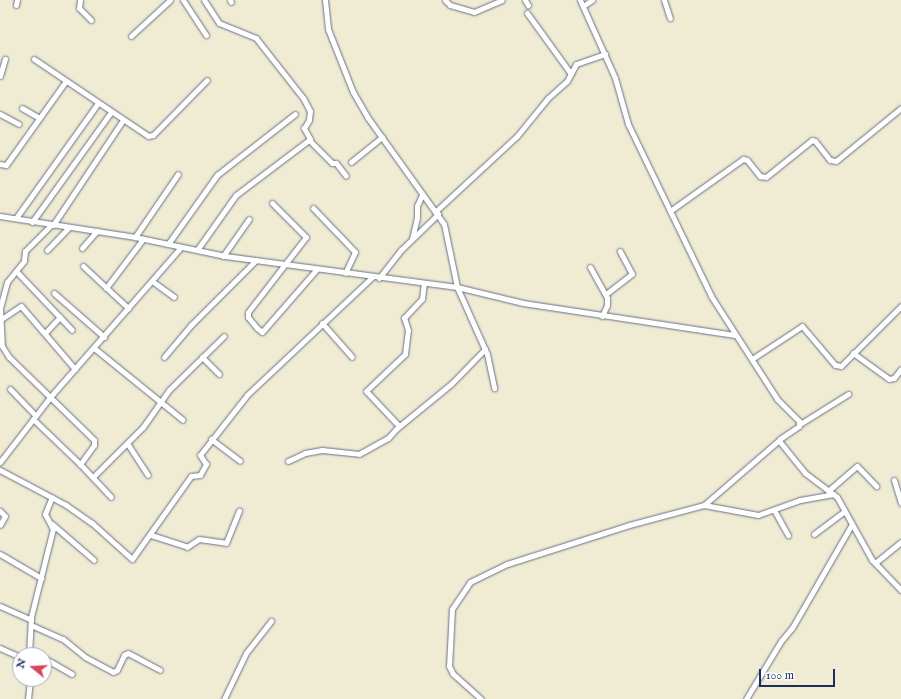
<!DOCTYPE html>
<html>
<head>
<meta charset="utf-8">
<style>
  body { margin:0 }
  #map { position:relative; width:901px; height:699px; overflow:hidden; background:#f0ebd3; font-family:"IM FELL English",serif }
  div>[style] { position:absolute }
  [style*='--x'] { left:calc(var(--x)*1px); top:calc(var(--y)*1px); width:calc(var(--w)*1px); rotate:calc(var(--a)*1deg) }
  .roads { filter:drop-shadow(0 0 1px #667187) drop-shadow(0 0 1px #667187) }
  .minor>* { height:5px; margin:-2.5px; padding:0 2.5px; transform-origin:2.5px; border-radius:2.5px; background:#fff }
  span { translate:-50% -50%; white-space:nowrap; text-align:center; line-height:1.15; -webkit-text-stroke:3px #fff; paint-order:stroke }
  .north { position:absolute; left:12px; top:647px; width:40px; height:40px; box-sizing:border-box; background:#fff; border:1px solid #a4acbf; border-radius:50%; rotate:288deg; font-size:11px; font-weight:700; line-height:16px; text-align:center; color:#1b2f5e }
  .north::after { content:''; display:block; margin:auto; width:14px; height:18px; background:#d1495b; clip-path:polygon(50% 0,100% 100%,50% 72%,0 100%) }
  .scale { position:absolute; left:759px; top:669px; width:76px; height:18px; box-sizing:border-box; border:2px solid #1b2f5e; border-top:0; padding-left:5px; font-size:12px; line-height:14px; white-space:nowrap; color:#1b2f5e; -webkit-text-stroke:3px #fff; paint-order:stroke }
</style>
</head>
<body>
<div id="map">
  <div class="roads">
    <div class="minor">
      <i style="--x:80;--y:0;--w:8;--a:97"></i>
      <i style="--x:79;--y:8;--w:17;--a:45"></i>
      <i style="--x:183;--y:0;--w:42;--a:56.7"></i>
      <i style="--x:230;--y:0;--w:2;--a:63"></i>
      <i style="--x:325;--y:0;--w:29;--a:84"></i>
      <i style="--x:328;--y:29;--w:68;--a:68.4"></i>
      <i style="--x:353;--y:92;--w:30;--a:60"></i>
      <i style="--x:368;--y:118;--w:130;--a:54.4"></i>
      <i style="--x:444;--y:224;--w:64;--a:78.3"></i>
      <i style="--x:457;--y:287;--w:73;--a:65.9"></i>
      <i style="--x:487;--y:354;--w:35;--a:78"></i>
      <i style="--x:445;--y:0;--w:7;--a:45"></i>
      <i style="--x:450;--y:5;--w:25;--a:16"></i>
      <i style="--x:474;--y:12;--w:30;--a:-23"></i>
      <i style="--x:525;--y:0;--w:6;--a:59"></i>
      <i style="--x:580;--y:0;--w:85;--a:65.8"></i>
      <i style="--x:615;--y:78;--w:48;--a:74.2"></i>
      <i style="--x:628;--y:124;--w:191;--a:64.2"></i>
      <i style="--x:711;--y:296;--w:122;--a:57.3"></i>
      <i style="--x:777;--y:399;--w:31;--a:45"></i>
      <i style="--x:799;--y:421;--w:5;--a:90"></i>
      <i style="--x:799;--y:426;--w:23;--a:146"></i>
      <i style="--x:780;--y:439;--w:3;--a:90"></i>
      <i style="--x:780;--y:442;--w:40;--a:51"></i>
      <i style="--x:805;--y:473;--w:40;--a:37"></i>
      <i style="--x:837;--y:497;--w:72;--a:60.9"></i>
      <i style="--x:872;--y:560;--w:42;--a:46"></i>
      <i style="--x:664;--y:0;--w:19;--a:72"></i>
      <i style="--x:16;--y:5;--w:5;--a:-79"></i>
      <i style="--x:583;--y:6;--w:11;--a:-34"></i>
      <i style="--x:527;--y:13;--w:75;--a:54.2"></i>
      <i style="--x:131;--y:36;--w:53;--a:-42.7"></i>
      <i style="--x:34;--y:59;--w:138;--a:34"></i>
      <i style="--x:148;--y:136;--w:5;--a:-11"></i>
      <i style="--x:153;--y:135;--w:77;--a:-45.5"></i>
      <i style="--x:0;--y:76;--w:18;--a:-74"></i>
      <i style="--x:22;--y:108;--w:20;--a:30"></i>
      <i style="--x:0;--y:114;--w:21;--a:28"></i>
      <i style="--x:310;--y:141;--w:31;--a:45"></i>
      <i style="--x:332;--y:163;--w:4;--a:0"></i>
      <i style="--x:336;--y:163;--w:16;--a:52"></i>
      <i style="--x:351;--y:162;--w:40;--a:-39"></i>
      <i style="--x:0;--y:164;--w:6;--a:9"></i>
      <i style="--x:6;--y:165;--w:103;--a:-54.5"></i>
      <i style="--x:272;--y:203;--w:48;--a:45"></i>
      <i style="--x:306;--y:237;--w:95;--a:127.7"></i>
      <i style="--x:248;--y:312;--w:5;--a:90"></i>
      <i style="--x:248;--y:317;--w:14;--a:51"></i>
      <i style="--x:257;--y:328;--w:6;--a:39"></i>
      <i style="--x:262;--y:332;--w:84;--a:-48.9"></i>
      <i style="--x:313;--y:208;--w:61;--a:46.3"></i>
      <i style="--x:355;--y:252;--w:23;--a:115"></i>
      <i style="--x:436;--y:211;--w:110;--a:-42.8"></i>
      <i style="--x:517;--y:136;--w:49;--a:-50.8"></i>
      <i style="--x:548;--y:98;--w:25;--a:-42"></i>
      <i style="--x:567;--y:81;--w:19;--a:-62"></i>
      <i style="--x:576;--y:64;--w:31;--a:-19"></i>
      <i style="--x:670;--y:211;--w:90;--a:-35.5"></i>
      <i style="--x:743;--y:159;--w:4;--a:14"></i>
      <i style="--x:747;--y:160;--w:21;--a:51"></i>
      <i style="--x:760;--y:176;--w:6;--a:9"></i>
      <i style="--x:766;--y:177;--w:59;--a:-38.8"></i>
      <i style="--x:812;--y:140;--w:3;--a:18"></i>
      <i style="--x:815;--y:141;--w:24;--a:52"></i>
      <i style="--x:830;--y:160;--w:6;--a:9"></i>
      <i style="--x:836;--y:161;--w:84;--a:-39.2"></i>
      <i style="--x:0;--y:216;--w:137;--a:8.8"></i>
      <i style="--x:135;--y:237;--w:92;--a:11.9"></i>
      <i style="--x:225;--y:256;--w:234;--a:7.6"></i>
      <i style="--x:457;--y:287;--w:68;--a:13.6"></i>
      <i style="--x:523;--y:303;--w:214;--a:8.6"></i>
      <i style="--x:16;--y:218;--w:141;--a:-54.5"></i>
      <i style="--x:32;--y:222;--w:135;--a:-54.3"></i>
      <i style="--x:51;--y:225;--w:37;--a:135"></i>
      <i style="--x:25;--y:251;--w:10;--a:96"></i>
      <i style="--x:24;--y:261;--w:27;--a:129"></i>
      <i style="--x:7;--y:282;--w:28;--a:105"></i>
      <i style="--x:0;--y:309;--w:37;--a:87"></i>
      <i style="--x:2;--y:346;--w:13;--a:58"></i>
      <i style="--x:9;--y:357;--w:119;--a:44.3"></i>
      <i style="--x:94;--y:440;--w:5;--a:90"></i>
      <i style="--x:94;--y:445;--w:24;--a:126"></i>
      <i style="--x:80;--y:464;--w:45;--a:46.8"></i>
      <i style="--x:53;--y:225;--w:126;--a:-56.3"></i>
      <i style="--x:135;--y:237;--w:76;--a:-55.7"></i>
      <i style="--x:412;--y:239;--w:22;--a:-77"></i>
      <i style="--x:417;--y:218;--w:12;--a:-90"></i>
      <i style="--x:417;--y:206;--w:12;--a:-66"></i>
      <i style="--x:168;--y:244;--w:85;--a:-54.6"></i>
      <i style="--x:217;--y:175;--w:99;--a:-38"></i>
      <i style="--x:82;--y:248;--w:23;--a:-49"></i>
      <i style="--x:47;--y:250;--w:32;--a:-46"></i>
      <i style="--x:197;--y:250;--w:67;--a:-54.7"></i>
      <i style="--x:236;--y:195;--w:93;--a:-37.1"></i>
      <i style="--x:310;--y:139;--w:13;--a:-119"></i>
      <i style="--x:304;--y:128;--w:9;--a:-58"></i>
      <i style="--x:309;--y:120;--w:9;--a:-84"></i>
      <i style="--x:310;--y:111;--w:15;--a:-118"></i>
      <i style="--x:303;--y:98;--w:76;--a:-128.1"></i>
      <i style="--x:256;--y:38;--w:40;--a:-158"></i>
      <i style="--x:219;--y:23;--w:27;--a:-123"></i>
      <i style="--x:223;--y:256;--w:45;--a:-54.9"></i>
      <i style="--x:83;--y:266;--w:62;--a:43"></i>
      <i style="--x:590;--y:267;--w:35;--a:61"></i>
      <i style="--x:607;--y:298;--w:7;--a:90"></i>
      <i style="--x:607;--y:305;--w:12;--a:114"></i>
      <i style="--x:16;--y:271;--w:81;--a:46.5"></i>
      <i style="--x:379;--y:278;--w:36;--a:-52"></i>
      <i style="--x:401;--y:250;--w:52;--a:-44.2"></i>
      <i style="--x:152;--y:281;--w:27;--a:36"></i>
      <i style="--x:106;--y:288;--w:61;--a:-52.9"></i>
      <i style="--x:54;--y:293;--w:67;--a:41.3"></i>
      <i style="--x:606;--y:294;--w:33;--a:-38"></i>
      <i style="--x:632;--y:274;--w:26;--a:-118"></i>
      <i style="--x:0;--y:320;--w:25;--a:-34"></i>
      <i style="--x:21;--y:306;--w:83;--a:49.4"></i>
      <i style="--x:322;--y:323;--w:45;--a:48.6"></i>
      <i style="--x:45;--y:333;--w:22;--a:-47"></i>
      <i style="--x:94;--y:348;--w:114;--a:39"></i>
      <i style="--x:853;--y:353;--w:44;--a:35.8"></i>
      <i style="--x:889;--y:379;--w:5;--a:-11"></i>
      <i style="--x:894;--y:378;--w:11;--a:-52"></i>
      <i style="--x:164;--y:357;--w:42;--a:-49.8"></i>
      <i style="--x:191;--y:325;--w:92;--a:-45"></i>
      <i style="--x:202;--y:357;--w:24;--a:45"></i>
      <i style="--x:752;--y:359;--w:60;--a:-33.4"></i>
      <i style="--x:802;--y:326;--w:51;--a:49.8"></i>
      <i style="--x:835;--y:365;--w:6;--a:9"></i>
      <i style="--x:841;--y:366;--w:85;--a:-45"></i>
      <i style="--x:10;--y:389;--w:37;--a:46"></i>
      <i style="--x:33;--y:419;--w:65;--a:43.8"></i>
      <i style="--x:800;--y:424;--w:57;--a:-32"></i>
      <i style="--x:399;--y:426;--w:48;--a:-133.3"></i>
      <i style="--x:366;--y:391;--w:54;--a:-43.5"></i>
      <i style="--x:405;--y:354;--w:24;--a:-83"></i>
      <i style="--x:408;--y:330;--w:13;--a:-108"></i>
      <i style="--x:404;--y:318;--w:26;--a:-47"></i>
      <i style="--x:422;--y:299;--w:16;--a:-83"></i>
      <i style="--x:211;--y:439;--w:36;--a:37"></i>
      <i style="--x:127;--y:443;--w:38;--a:57"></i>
      <i style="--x:288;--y:461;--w:19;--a:-25"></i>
      <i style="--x:305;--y:453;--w:17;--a:-10"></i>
      <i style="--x:322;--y:450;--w:37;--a:6"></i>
      <i style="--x:359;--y:454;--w:33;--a:-29"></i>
      <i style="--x:388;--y:438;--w:12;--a:-48"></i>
      <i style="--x:396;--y:429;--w:71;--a:-39.3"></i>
      <i style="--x:451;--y:384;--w:49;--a:-45.8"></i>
      <i style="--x:0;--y:462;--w:83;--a:-52.3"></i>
      <i style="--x:51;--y:396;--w:198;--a:-48.9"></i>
      <i style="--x:0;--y:470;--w:75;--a:27.9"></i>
      <i style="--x:66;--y:505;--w:32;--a:35"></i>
      <i style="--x:92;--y:523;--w:54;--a:42"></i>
      <i style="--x:132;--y:559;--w:102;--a:-54.6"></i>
      <i style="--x:191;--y:476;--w:9;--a:-6"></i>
      <i style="--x:200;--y:475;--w:13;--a:-61"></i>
      <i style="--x:206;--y:464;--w:11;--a:-124"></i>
      <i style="--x:200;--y:455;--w:76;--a:-51.9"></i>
      <i style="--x:247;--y:395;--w:172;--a:-43.3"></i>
      <i style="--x:93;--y:477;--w:71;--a:-45"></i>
      <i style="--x:143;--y:427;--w:45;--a:-54.9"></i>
      <i style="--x:169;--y:390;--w:77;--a:-44.5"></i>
      <i style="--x:894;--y:480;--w:24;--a:73"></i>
      <i style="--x:828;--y:491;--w:38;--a:-41"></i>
      <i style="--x:857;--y:466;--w:28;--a:46"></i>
      <i style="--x:704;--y:505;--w:55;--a:10.5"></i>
      <i style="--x:758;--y:515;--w:45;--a:-19.7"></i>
      <i style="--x:800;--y:500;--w:34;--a:-10"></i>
      <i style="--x:774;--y:510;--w:29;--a:61"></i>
      <i style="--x:0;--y:511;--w:7;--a:45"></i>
      <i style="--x:5;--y:516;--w:10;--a:119"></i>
      <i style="--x:52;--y:524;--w:55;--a:40.6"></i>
      <i style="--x:814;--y:534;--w:38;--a:-37"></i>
      <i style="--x:151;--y:535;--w:38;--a:18"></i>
      <i style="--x:187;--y:547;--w:14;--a:-34"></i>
      <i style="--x:199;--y:539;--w:27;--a:8"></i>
      <i style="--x:226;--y:543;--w:35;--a:-68"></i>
      <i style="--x:0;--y:554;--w:48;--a:30.3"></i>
      <i style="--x:875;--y:563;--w:33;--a:-39"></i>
      <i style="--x:0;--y:606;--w:34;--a:24"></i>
      <i style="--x:31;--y:625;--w:35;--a:24"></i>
      <i style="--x:63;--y:639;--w:28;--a:39"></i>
      <i style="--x:85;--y:657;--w:32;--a:28"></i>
      <i style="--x:113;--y:672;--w:4;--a:-27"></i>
      <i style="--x:117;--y:670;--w:17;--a:-65"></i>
      <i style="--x:124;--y:655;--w:4;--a:-27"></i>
      <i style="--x:128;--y:653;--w:36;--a:28"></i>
      <i style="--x:0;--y:648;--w:22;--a:24"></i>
      <i style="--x:28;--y:653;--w:8;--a:14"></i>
      <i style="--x:29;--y:655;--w:38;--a:-87"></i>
      <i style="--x:31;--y:617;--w:91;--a:-76"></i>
      <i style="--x:53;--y:529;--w:17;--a:-118"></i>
      <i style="--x:45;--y:514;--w:18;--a:-68"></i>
      <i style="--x:44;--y:658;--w:32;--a:30"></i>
      <i style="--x:28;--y:699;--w:20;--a:-84"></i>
      <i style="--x:224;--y:699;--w:51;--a:-64.4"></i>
      <i style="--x:246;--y:653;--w:41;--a:-52"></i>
      <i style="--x:481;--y:699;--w:38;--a:-138"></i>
      <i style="--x:453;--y:674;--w:9;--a:-117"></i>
      <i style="--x:449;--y:666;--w:57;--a:-87"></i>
      <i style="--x:452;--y:609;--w:32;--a:-56"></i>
      <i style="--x:470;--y:582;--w:41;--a:-25.9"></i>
      <i style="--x:507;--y:564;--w:128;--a:-17.7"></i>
      <i style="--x:629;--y:525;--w:78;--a:-14.9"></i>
      <i style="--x:704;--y:505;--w:99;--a:-40.9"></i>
      <i style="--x:746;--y:699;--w:68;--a:-58.9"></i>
      <i style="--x:781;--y:641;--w:17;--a:-50"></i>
      <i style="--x:792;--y:628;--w:118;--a:-60"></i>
    </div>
  </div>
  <div class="north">N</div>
  <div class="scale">100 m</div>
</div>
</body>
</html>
